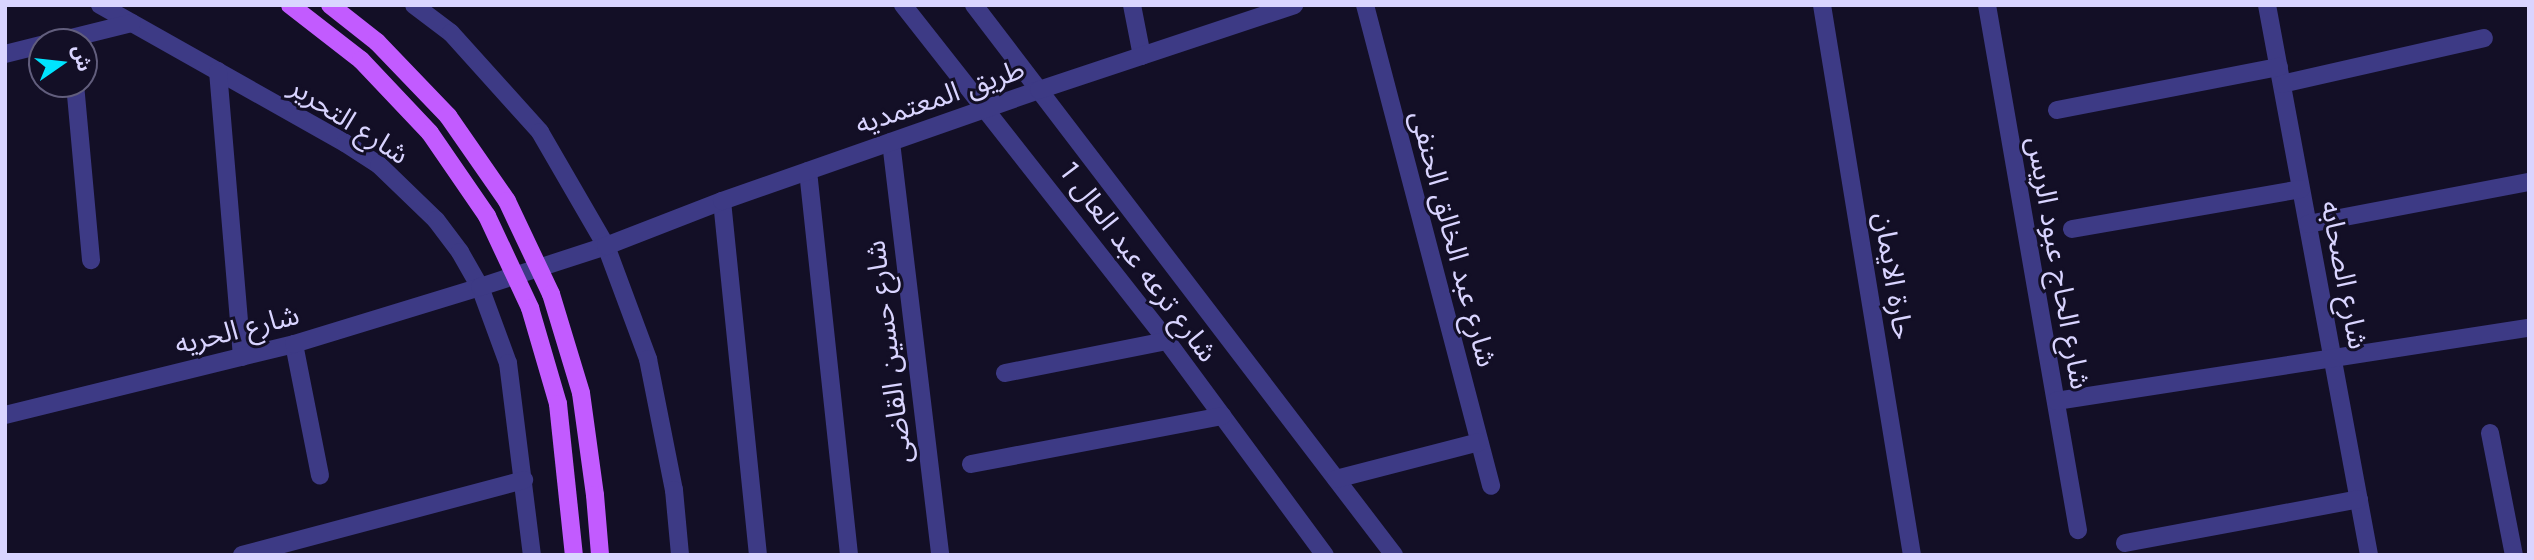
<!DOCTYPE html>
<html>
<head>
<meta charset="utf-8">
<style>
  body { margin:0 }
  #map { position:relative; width:2534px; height:560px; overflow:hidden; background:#130f26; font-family:Jost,"Noto Sans Arabic",sans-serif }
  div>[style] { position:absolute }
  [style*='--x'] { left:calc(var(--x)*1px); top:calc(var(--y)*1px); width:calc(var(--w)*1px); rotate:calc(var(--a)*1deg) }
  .minor>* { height:18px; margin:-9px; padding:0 9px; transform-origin:9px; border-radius:9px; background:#3d3a85 }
  .major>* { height:18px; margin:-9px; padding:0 9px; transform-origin:9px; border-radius:9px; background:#c25bff }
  span { translate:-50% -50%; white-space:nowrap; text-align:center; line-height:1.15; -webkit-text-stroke:6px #130f26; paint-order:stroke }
  .street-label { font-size:28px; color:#d9d4ff }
  .frame { position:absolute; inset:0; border:7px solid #d9d4ff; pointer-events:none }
  .north { position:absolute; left:28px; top:28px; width:70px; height:70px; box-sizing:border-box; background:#130f26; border:2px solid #625e7d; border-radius:50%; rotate:76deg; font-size:19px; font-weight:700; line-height:28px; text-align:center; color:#d9d4ff }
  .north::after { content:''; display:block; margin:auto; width:24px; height:32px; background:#00e5ff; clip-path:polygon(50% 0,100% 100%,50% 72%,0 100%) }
</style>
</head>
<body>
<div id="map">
  <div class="minor">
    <i style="--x:100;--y:5;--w:281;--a:29.4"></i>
    <i style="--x:345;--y:143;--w:40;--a:32.9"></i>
    <i style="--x:379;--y:165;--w:79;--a:44"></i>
    <i style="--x:436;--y:220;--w:40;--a:53"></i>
    <i style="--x:460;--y:252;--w:40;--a:60.3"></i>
    <i style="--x:480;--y:287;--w:81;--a:69.8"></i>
    <i style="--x:508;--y:363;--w:193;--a:82.9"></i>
    <i style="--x:414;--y:5;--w:46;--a:37.1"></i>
    <i style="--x:451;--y:33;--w:133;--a:48"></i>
    <i style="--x:540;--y:132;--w:132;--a:59.9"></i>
    <i style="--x:606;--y:246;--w:121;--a:69.6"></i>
    <i style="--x:648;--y:359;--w:134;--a:78.8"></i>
    <i style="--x:674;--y:490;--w:65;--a:84.7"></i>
    <i style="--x:903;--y:5;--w:427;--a:51.8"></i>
    <i style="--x:1167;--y:341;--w:266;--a:53.6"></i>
    <i style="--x:974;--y:5;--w:692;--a:52.63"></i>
    <i style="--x:1132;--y:5;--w:52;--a:78.9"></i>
    <i style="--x:1365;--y:5;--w:497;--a:75.3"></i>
    <i style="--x:1822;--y:5;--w:557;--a:80.71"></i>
    <i style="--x:1987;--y:5;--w:533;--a:80.17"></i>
    <i style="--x:2267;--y:5;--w:559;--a:79.49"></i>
    <i style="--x:55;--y:42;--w:79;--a:-13.9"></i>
    <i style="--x:5;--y:54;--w:38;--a:-14"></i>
    <i style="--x:218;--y:71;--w:287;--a:85.2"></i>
    <i style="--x:75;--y:84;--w:177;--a:84.8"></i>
    <i style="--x:2282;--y:84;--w:207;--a:-12.8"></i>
    <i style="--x:2057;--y:110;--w:226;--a:-11"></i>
    <i style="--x:891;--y:142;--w:416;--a:83.2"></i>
    <i style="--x:808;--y:171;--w:386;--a:83.9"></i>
    <i style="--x:722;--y:201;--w:356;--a:84.2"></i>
    <i style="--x:2308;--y:224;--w:225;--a:-10.8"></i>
    <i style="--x:2072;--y:229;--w:232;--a:-9.9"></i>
    <i style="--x:294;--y:344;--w:134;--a:78.8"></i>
    <i style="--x:1005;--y:373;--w:165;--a:-11.2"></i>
    <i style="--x:2056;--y:401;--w:479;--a:-8.8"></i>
    <i style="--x:5;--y:415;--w:298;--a:-13.8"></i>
    <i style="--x:294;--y:344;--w:195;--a:-17"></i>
    <i style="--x:480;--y:287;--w:133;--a:-18"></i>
    <i style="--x:606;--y:246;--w:124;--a:-21.2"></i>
    <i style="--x:722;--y:201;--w:336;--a:-19.3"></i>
    <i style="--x:1039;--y:90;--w:269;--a:-18.4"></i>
    <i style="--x:2490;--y:433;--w:124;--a:78.9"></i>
    <i style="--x:971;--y:464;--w:256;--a:-10.8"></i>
    <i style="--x:1336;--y:479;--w:148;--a:-14.5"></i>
    <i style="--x:2125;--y:543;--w:238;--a:-10.6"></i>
    <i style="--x:242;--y:555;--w:292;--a:-14.9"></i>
  </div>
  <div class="major">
    <i style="--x:290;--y:5;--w:90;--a:37.8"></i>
    <i style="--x:361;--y:60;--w:100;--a:46.6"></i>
    <i style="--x:430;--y:133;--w:101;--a:55.5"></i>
    <i style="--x:487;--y:216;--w:102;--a:64.9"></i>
    <i style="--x:530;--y:308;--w:100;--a:73.7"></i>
    <i style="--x:558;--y:404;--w:152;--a:84"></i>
    <i style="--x:330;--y:5;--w:60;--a:38.2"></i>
    <i style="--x:377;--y:42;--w:103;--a:46.2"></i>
    <i style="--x:448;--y:116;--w:103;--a:55.2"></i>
    <i style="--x:507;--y:201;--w:103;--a:64.7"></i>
    <i style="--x:551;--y:294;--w:103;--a:73.1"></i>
    <i style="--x:581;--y:393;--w:103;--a:82.2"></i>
    <i style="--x:595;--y:495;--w:60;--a:85.2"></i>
  </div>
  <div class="street-label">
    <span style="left:940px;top:97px;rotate:-19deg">طريق المعتمديه</span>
    <span style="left:349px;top:121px;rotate:33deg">شارع التحرير</span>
    <span style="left:1453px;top:239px;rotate:75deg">شارع عبد الخالق الحنفى</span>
    <span style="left:1138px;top:262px;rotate:53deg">شارع ترعه عبد العال 1</span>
    <span style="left:2058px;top:263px;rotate:80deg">شارع الحاج عبود الريس</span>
    <span style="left:2344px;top:275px;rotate:79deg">شارع الصحابه</span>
    <span style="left:1893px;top:276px;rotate:81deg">حارة الايمان</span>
    <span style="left:237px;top:330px;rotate:-14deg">شارع الحريه</span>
    <span style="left:889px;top:352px;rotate:-97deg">شارع حسين القاضى</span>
  </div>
  <div class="frame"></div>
  <div class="north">ش</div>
</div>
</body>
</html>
